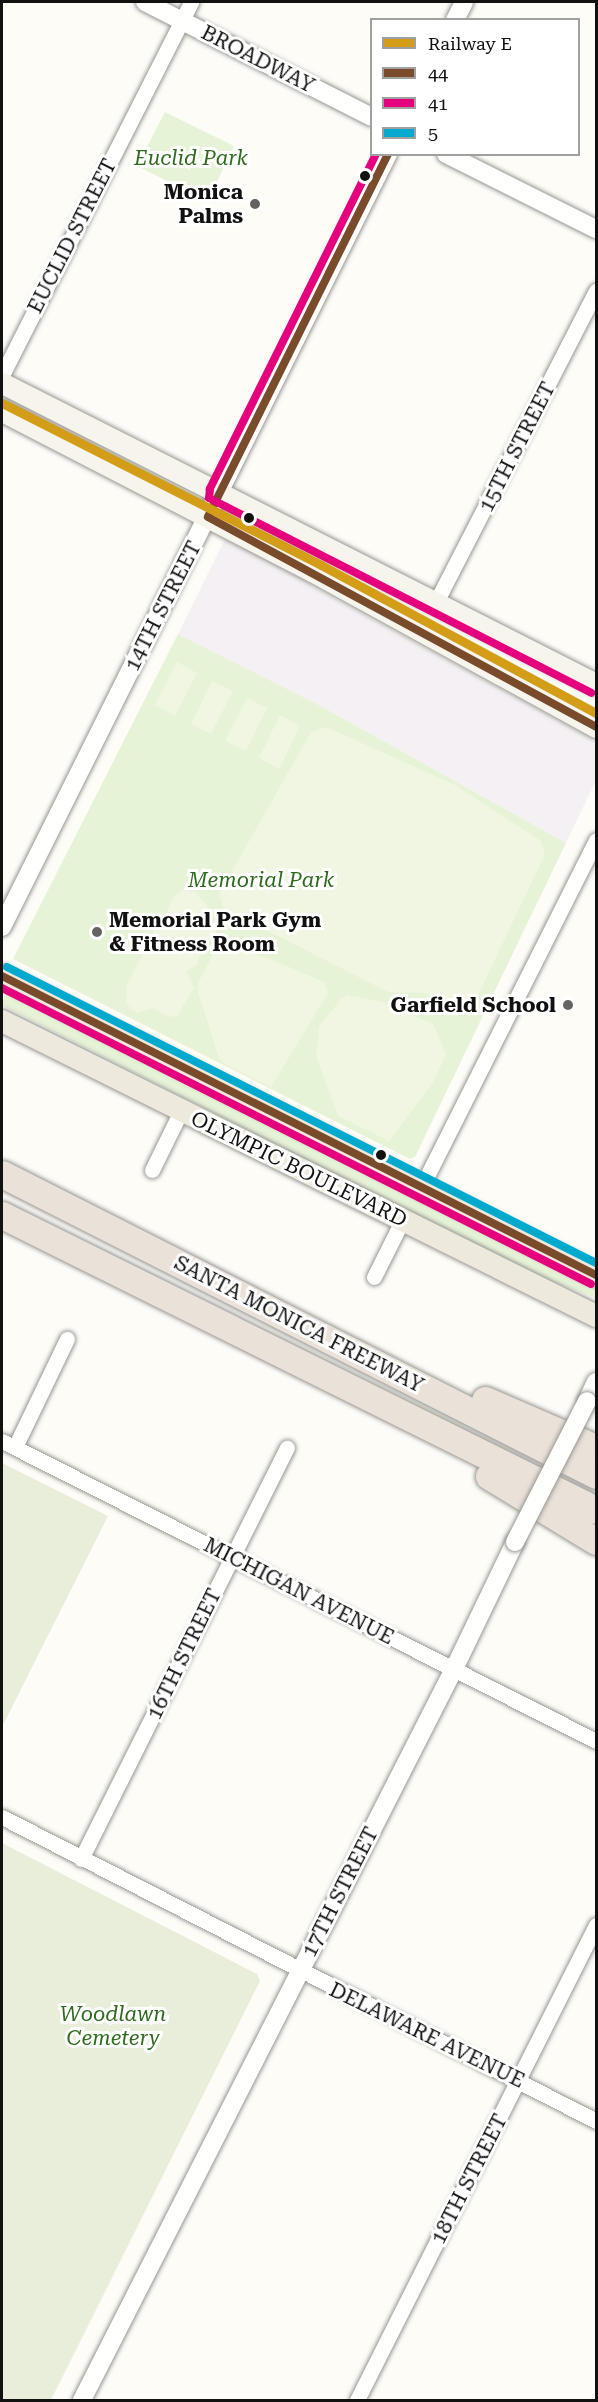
<!DOCTYPE html>
<html>
<head>
<meta charset="utf-8">
<style>
  body { margin:0 }
  #map { position:relative; width:598px; height:2402px; overflow:hidden; background:#fdfcf7; font-family:"Roboto Serif",serif }
  div>[style] { position:absolute }
  [style*='--x'] { left:calc(var(--x)*1px); top:calc(var(--y)*1px); width:calc(var(--w)*1px); rotate:calc(var(--a)*1deg) }
  .industrial>* { inset:0; background:#f5f0f3 }
  .green>* { inset:0; background:#e7f3d7 }
  .cemetery>* { inset:0; background:#e9eedb }
  .pitch>* { inset:0; background:#f0f6e1 }
  .roads { filter:drop-shadow(0 0 2px #979795) drop-shadow(0 0 2px #979795) }
  .minor>* { height:15px; margin:-7.5px; padding:0 7.5px; transform-origin:7.5px; border-radius:7.5px; background:#fffffe }
  .tertiary>* { height:18px; margin:-9px; padding:0 9px; transform-origin:9px; border-radius:9px; background:#fffffe }
  .secondary>* { height:21px; margin:-10.5px; padding:0 10.5px; transform-origin:10.5px; border-radius:10.5px; background:#f6f4eb }
  .primary>* { height:22px; margin:-11px; padding:0 11px; transform-origin:11px; border-radius:11px; background:#ede9dc }
  .motorway>* { height:27px; margin:-13.5px; padding:0 13.5px; transform-origin:13.5px; border-radius:13.5px; background:#eae1d8 }
  .bridges { filter:drop-shadow(0 0 2px #979795) drop-shadow(0 0 2px #979795) }
  .tertiary-bridge>* { height:18px; margin:-9px; padding:0 9px; transform-origin:9px; border-radius:9px; background:#fffffe }
  .bus-1>* { height:8px; margin:-4px; padding:0 4px; transform-origin:4px; border-radius:4px; background:#7a4b2a }
  .bus-2>* { height:8px; margin:-4px; padding:0 4px; transform-origin:4px; border-radius:4px; background:#e5007d }
  .bus-3>* { height:8px; margin:-4px; padding:0 4px; transform-origin:4px; border-radius:4px; background:#00a9ce }
  .rail-1>* { height:9px; margin:-4.5px; padding:0 4.5px; transform-origin:4.5px; border-radius:4.5px; background:#d49d17 }
  .dots>* { width:16px; height:16px; translate:-50% -50%; box-sizing:border-box; border:3px solid #fff; border-radius:50% }
  span { translate:-50% -50%; white-space:nowrap; text-align:center; line-height:1.15; -webkit-text-stroke:6px #fff; paint-order:stroke }
  .street-label { font-size:21px; color:#111 }
  .park-label { font-size:21px; color:#2f6b1f; font-style:italic }
  .poi-label { font-size:21px; color:#111; font-weight:700 }
  .right { translate:-100% -50%; text-align:right }
  .left { translate:0 -50%; text-align:left }
  .frame { position:absolute; inset:0; border:3px solid #111; pointer-events:none }
  .legend { position:absolute; left:370px; top:18px; width:210px; height:138px; box-sizing:border-box; background:#fff; border:2px solid #a0a0a0; margin:0; padding:8px 10px; list-style:none; font-size:18px; color:#111 }
  .legend li { display:flex; align-items:center; gap:12px; height:30px }
  .legend b { width:30px; border:2px solid #a0a0a0 }
</style>
</head>
<body>
<div id="map">
  <div class="industrial">
    <i style="clip-path:polygon(225px 539px,307px 581px,313px 587px,596px 741px,596px 780px,566px 843px,319px 705px,178px 634px)"></i>
  </div>
  <div class="green">
    <i style="clip-path:polygon(165px 112px,234px 146px,208px 201px,137px 166px)"></i>
    <i style="clip-path:polygon(178px 634px,319px 705px,566px 843px,415px 1157px,410px 1159px,13px 959px)"></i>
    <i style="clip-path:polygon(5px 993px,596px 1285px,596px 1298px,525px 1271px,2px 1005px)"></i>
  </div>
  <div class="cemetery">
    <i style="clip-path:polygon(2px 1463px,108px 1516px,2px 1727px)"></i>
    <i style="clip-path:polygon(2px 1843px,257px 1974px,260px 1981px,51px 2400px,2px 2400px)"></i>
  </div>
  <div class="pitch">
    <i style="clip-path:polygon(177px 662px,197px 673px,175px 716px,155px 705px)"></i>
    <i style="clip-path:polygon(212px 681px,233px 691px,211px 734px,191px 724px)"></i>
    <i style="clip-path:polygon(247px 698px,267px 708px,246px 751px,225px 741px)"></i>
    <i style="clip-path:polygon(280px 715px,300px 726px,279px 769px,259px 758px)"></i>
    <i style="clip-path:polygon(326px 727px,455px 785px,541px 841px,545px 854px,479px 993px,468px 1006px,453px 1006px,426px 993px,388px 992px,223px 908px,219px 894px,311px 732px)"></i>
    <i style="clip-path:polygon(183px 890px,195px 892px,206px 904px,218px 937px,203px 942px,197px 965px,187px 971px,194px 988px,177px 1016px,167px 1017px,154px 1008px,137px 1013px,126px 1004px,127px 985px,157px 925px,173px 929px,167px 910px,173px 897px)"></i>
    <i style="clip-path:polygon(219px 943px,273px 960px,324px 982px,328px 993px,271px 1087px,224px 1064px,219px 1058px,198px 992px,199px 981px)"></i>
    <i style="clip-path:polygon(348px 995px,383px 1002px,433px 1024px,446px 1054px,434px 1081px,389px 1141px,338px 1116px,316px 1056px,319px 1027px,341px 999px)"></i>
  </div>
  <div class="roads">
    <div class="minor">
      <i style="--x:2;--y:375;--w:418;--a:-63.1"></i>
      <i style="--x:436;--y:602;--w:350;--a:-62.8"></i>
      <i style="--x:152;--y:1170;--w:66;--a:-63.8"></i>
      <i style="--x:422;--y:1186;--w:387;--a:-63.3"></i>
      <i style="--x:374;--y:1277;--w:65;--a:-63.4"></i>
      <i style="--x:2;--y:1441;--w:665;--a:26.8"></i>
      <i style="--x:15;--y:1447;--w:120;--a:-64.3"></i>
      <i style="--x:2;--y:1817;--w:667;--a:27.1"></i>
      <i style="--x:81;--y:1859;--w:460;--a:-63.4"></i>
      <i style="--x:357;--y:2400;--w:532;--a:-63.29"></i>
    </div>
    <div class="tertiary">
      <i style="--x:145;--y:2;--w:254;--a:26.9"></i>
      <i style="--x:455;--y:20;--w:20;--a:-63"></i>
      <i style="--x:446;--y:154;--w:168;--a:26.6"></i>
      <i style="--x:2;--y:927;--w:864;--a:-63.46"></i>
      <i style="--x:587;--y:1401;--w:21;--a:-65"></i>
      <i style="--x:82;--y:2400;--w:820;--a:-63.03"></i>
      <i style="--x:454;--y:1669;--w:141;--a:-64.3"></i>
    </div>
    <div class="secondary">
      <i style="--x:2;--y:383;--w:666;--a:26.87"></i>
      <i style="--x:2;--y:411;--w:349;--a:27.3"></i>
      <i style="--x:312;--y:571;--w:324;--a:28.8"></i>
    </div>
    <div class="primary">
      <i style="--x:2;--y:976;--w:665;--a:26.72"></i>
      <i style="--x:2;--y:1021;--w:663;--a:26.41"></i>
    </div>
    <div class="motorway">
      <i style="--x:2;--y:1174;--w:666;--a:26.87"></i>
      <i style="--x:2;--y:1215;--w:663;--a:26.41"></i>
      <i style="--x:485;--y:1400;--w:121;--a:23.4"></i>
      <i style="--x:489;--y:1476;--w:125;--a:31.3"></i>
    </div>
  </div>
  <div class="bridges">
    <div class="tertiary-bridge">
      <i style="--x:515;--y:1542;--w:158;--a:-62.9"></i>
    </div>
  </div>
  <div class="bus-1">
    <i style="--x:388;--y:154;--w:405;--a:116.4"></i>
    <i style="--x:208;--y:517;--w:441;--a:28.4"></i>
    <i style="--x:2;--y:976;--w:665;--a:26.72"></i>
  </div>
  <div class="bus-2">
    <i style="--x:376;--y:154;--w:374;--a:116.4"></i>
    <i style="--x:210;--y:489;--w:9;--a:96"></i>
    <i style="--x:209;--y:498;--w:429;--a:27"></i>
    <i style="--x:2;--y:988;--w:659;--a:26.68"></i>
  </div>
  <div class="bus-3">
    <i style="--x:7;--y:967;--w:659;--a:26.68"></i>
  </div>
  <div class="rail-1">
    <i style="--x:2;--y:403;--w:358;--a:26.9"></i>
    <i style="--x:321;--y:565;--w:312;--a:28.3"></i>
  </div>
  <div class="dots">
    <i style="left:365px;top:176px;background:#111"></i>
    <i style="left:255px;top:204px;background:#646362"></i>
    <i style="left:249px;top:518px;background:#111"></i>
    <i style="left:97px;top:932px;background:#646362"></i>
    <i style="left:568px;top:1005px;background:#646362"></i>
    <i style="left:381px;top:1155px;background:#111"></i>
  </div>
  <div class="street-label">
    <span style="left:258px;top:59px;rotate:27deg">BROADWAY</span>
    <span style="left:72px;top:236px;rotate:-63deg">EUCLID STREET</span>
    <span style="left:517px;top:447px;rotate:-63deg">15TH STREET</span>
    <span style="left:163px;top:606px;rotate:-63deg">14TH STREET</span>
    <span style="left:299px;top:1169px;rotate:26deg">OLYMPIC BOULEVARD</span>
    <span style="left:299px;top:1324px;rotate:27deg">SANTA MONICA FREEWAY</span>
    <span style="left:299px;top:1591px;rotate:27deg">MICHIGAN AVENUE</span>
    <span style="left:184px;top:1654px;rotate:-64deg">16TH STREET</span>
    <span style="left:340px;top:1892px;rotate:-63deg">17TH STREET</span>
    <span style="left:427px;top:2035px;rotate:26deg">DELAWARE AVENUE</span>
    <span style="left:469px;top:2179px;rotate:-63deg">18TH STREET</span>
  </div>
  <div class="park-label">
    <span style="left:191px;top:158px">Euclid Park</span>
    <span style="left:261px;top:880px">Memorial Park</span>
    <span style="left:113px;top:2026px">Woodlawn<br>Cemetery</span>
  </div>
  <div class="poi-label">
    <span class="right" style="left:243px;top:204px">Monica<br>Palms</span>
    <span class="left" style="left:109px;top:932px">Memorial Park Gym<br>&amp; Fitness Room</span>
    <span class="right" style="left:556px;top:1005px">Garfield School</span>
  </div>
  <div class="frame"></div>
  <ul class="legend">
  <li><b style="height:8px;background:#d49d17"></b>Railway E</li>
  <li><b style="height:8px;background:#7a4b2a"></b>44</li>
  <li><b style="height:8px;background:#e5007d"></b>41</li>
  <li><b style="height:8px;background:#00a9ce"></b>5</li>
  </ul>
</div>
</body>
</html>
